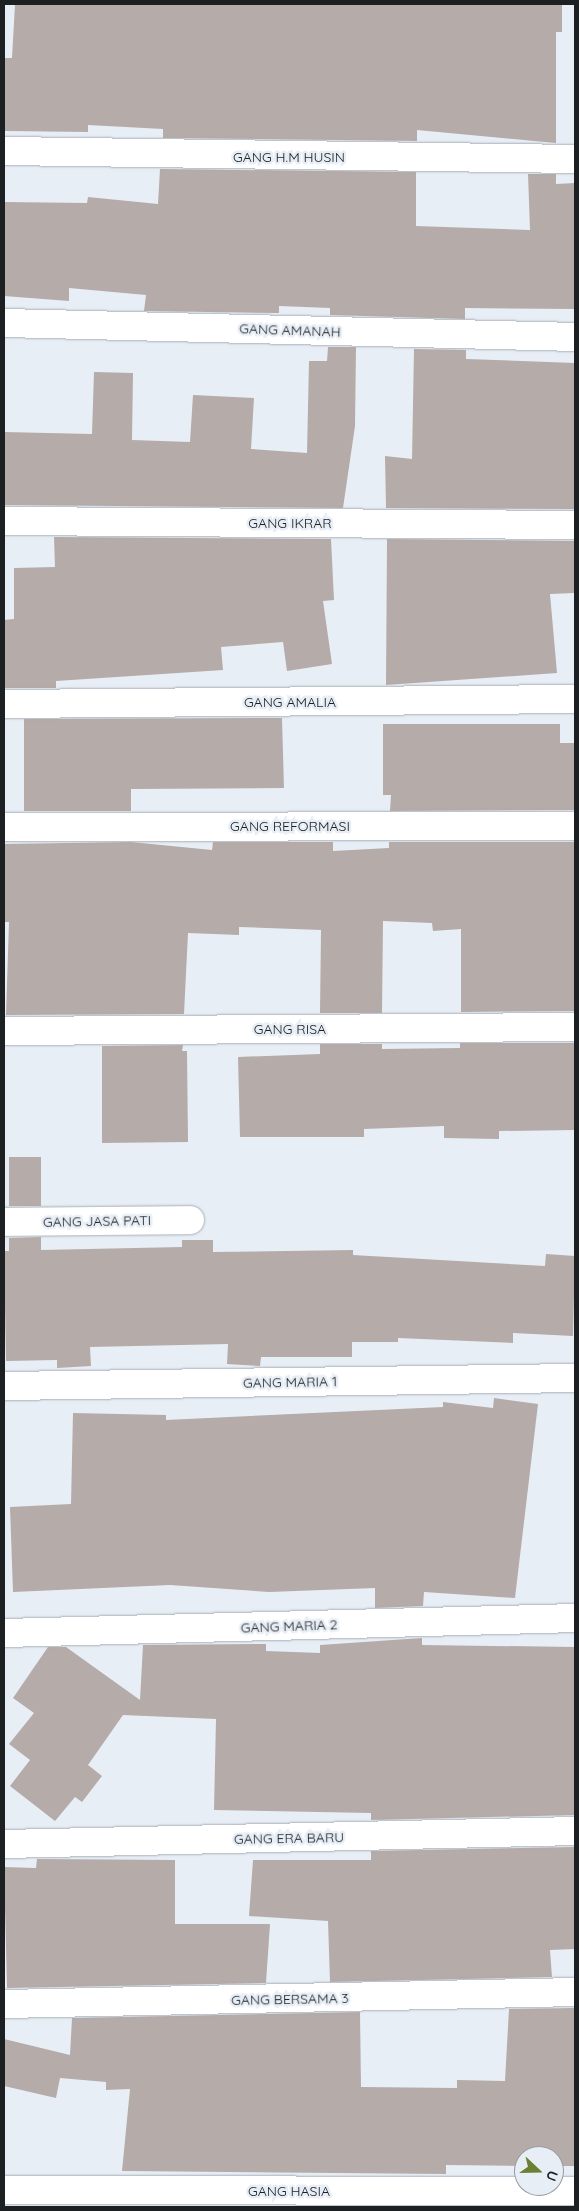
<!DOCTYPE html>
<html>
<head>
<meta charset="utf-8">
<style>
  body { margin:0 }
  #map { position:relative; width:579px; height:2211px; overflow:hidden; background:#e8eef6; font-family:Quicksand,sans-serif }
  div>[style] { position:absolute }
  [style*='--x'] { left:calc(var(--x)*1px); top:calc(var(--y)*1px); width:calc(var(--w)*1px); rotate:calc(var(--a)*1deg) }
  .building>* { inset:0; background:#b5aba9 }
  .roads { filter:drop-shadow(0 0 1px #a9afb6) drop-shadow(0 0 1px #a9afb6) }
  .minor>* { height:28px; margin:-14px; padding:0 14px; transform-origin:14px; border-radius:14px; background:#fff }
  span { translate:-50% -50%; white-space:nowrap; text-align:center; line-height:1.15; -webkit-text-stroke:5px #e8eef6; paint-order:stroke }
  .street-label { font-size:14px; color:#1d2022 }
  .frame { position:absolute; inset:0; border:5px solid #1d2022; pointer-events:none }
  .north { position:absolute; left:514px; top:2146px; width:50px; height:50px; box-sizing:border-box; background:#e8eef6; border:1px solid #979ca1; border-radius:50%; rotate:111deg; font-size:14px; font-weight:700; line-height:20px; text-align:center; color:#1d2022 }
  .north::after { content:''; display:block; margin:auto; width:18px; height:22px; background:#6b8031; clip-path:polygon(50% 0,100% 100%,50% 72%,0 100%) }
</style>
</head>
<body>
<div id="map">
  <div class="building">
    <i style="clip-path:polygon(15px 4px,562px 4px,562px 32px,556px 32px,556px 143px,417px 130px,417px 141px,163px 138px,163px 129px,88px 125px,88px 132px,4px 131px,4px 58px,12px 58px)"></i>
    <i style="clip-path:polygon(160px 169px,416px 172px,416px 226px,530px 230px,528px 174px,556px 174px,556px 184px,575px 183px,575px 309px,465px 308px,465px 319px,330px 315px,330px 308px,279px 306px,279px 313px,144px 311px,146px 295px,69px 288px,69px 301px,4px 296px,4px 202px,87px 203px,88px 197px,158px 204px)"></i>
    <i style="clip-path:polygon(328px 347px,356px 347px,355px 426px,343px 508px,4px 505px,4px 432px,92px 434px,94px 372px,133px 373px,132px 440px,190px 442px,193px 395px,254px 398px,251px 449px,307px 453px,309px 361px,327px 361px)"></i>
    <i style="clip-path:polygon(414px 349px,466px 350px,466px 359px,575px 363px,574px 509px,386px 508px,385px 456px,412px 459px)"></i>
    <i style="clip-path:polygon(54px 537px,331px 539px,334px 600px,323px 601px,332px 664px,287px 671px,283px 642px,221px 647px,223px 670px,56px 681px,56px 688px,4px 688px,4px 620px,14px 619px,14px 568px,55px 567px)"></i>
    <i style="clip-path:polygon(387px 539px,574px 541px,574px 593px,550px 594px,557px 673px,386px 685px)"></i>
    <i style="clip-path:polygon(282px 718px,284px 788px,131px 789px,131px 811px,24px 811px,24px 719px)"></i>
    <i style="clip-path:polygon(383px 724px,560px 724px,560px 743px,575px 743px,575px 810px,390px 811px,391px 795px,383px 795px)"></i>
    <i style="clip-path:polygon(131px 842px,212px 850px,213px 842px,333px 842px,333px 851px,389px 848px,389px 842px,575px 842px,575px 1011px,461px 1012px,461px 929px,433px 931px,432px 923px,383px 921px,382px 1013px,320px 1013px,321px 930px,239px 927px,239px 935px,188px 933px,184px 1014px,6px 1015px,9px 922px,4px 922px,4px 844px)"></i>
    <i style="clip-path:polygon(460px 1043px,575px 1043px,575px 1130px,499px 1131px,499px 1139px,444px 1138px,444px 1126px,364px 1129px,364px 1137px,240px 1137px,238px 1057px,320px 1054px,320px 1044px,382px 1044px,382px 1049px,460px 1048px)"></i>
    <i style="clip-path:polygon(183px 1045px,182px 1051px,187px 1051px,188px 1142px,102px 1143px,102px 1046px)"></i>
    <i style="clip-path:polygon(9px 1157px,41px 1157px,41px 1206px,9px 1206px)"></i>
    <i style="clip-path:polygon(41px 1237px,41px 1250px,182px 1247px,182px 1240px,213px 1240px,213px 1252px,353px 1250px,353px 1255px,545px 1266px,546px 1254px,575px 1256px,573px 1336px,513px 1333px,513px 1343px,398px 1338px,398px 1342px,352px 1342px,352px 1357px,261px 1357px,260px 1366px,227px 1364px,228px 1344px,90px 1347px,91px 1366px,57px 1368px,57px 1360px,6px 1361px,4px 1251px,9px 1251px,9px 1238px)"></i>
    <i style="clip-path:polygon(494px 1398px,538px 1404px,515px 1598px,424px 1592px,423px 1606px,375px 1608px,375px 1588px,269px 1592px,170px 1585px,13px 1592px,10px 1507px,71px 1504px,73px 1413px,166px 1415px,166px 1420px,443px 1407px,443px 1402px,493px 1408px)"></i>
    <i style="clip-path:polygon(422px 1638px,422px 1645px,575px 1647px,575px 1815px,371px 1820px,371px 1813px,214px 1810px,216px 1719px,123px 1715px,88px 1765px,102px 1776px,82px 1802px,75px 1797px,55px 1821px,10px 1786px,30px 1760px,9px 1744px,34px 1713px,13px 1698px,48px 1647px,66px 1647px,140px 1700px,143px 1645px,266px 1644px,266px 1651px,320px 1653px,320px 1645px)"></i>
    <i style="clip-path:polygon(575px 1847px,575px 1949px,550px 1950px,552px 1977px,330px 1982px,328px 1921px,249px 1916px,253px 1860px,371px 1860px,371px 1851px)"></i>
    <i style="clip-path:polygon(37px 1859px,175px 1860px,175px 1924px,270px 1924px,266px 1983px,7px 1988px,4px 1867px,36px 1868px)"></i>
    <i style="clip-path:polygon(575px 2008px,575px 2166px,554px 2166px,554px 2156px,524px 2156px,524px 2166px,446px 2165px,446px 2174px,122px 2171px,130px 2089px,106px 2090px,106px 2082px,60px 2078px,56px 2098px,4px 2086px,4px 2039px,70px 2055px,72px 2018px,360px 2012px,361px 2087px,457px 2088px,457px 2080px,505px 2081px,509px 2009px)"></i>
  </div>
  <div class="roads">
    <div class="minor">
      <i style="--x:4;--y:151;--w:571;--a:0.8"></i>
      <i style="--x:4;--y:323;--w:571;--a:1.4"></i>
      <i style="--x:4;--y:521;--w:571;--a:0.4"></i>
      <i style="--x:4;--y:704;--w:571;--a:-0.5"></i>
      <i style="--x:4;--y:827;--w:571;--a:-0.1"></i>
      <i style="--x:4;--y:1031;--w:571;--a:-0.4"></i>
      <i style="--x:4;--y:1222;--w:186;--a:-0.6"></i>
      <i style="--x:4;--y:1386;--w:571;--a:-0.8"></i>
      <i style="--x:4;--y:1633;--w:571;--a:-1.5"></i>
      <i style="--x:4;--y:1844;--w:571;--a:-1.3"></i>
      <i style="--x:4;--y:2004;--w:571;--a:-1.2"></i>
      <i style="--x:4;--y:2190;--w:571;--a:0.1"></i>
    </div>
  </div>
  <div class="street-label">
    <span style="left:289px;top:157px">GANG H.M HUSIN</span>
    <span style="left:290px;top:330px;rotate:2deg">GANG AMANAH</span>
    <span style="left:290px;top:523px">GANG IKRAR</span>
    <span style="left:290px;top:702px">GANG AMALIA</span>
    <span style="left:290px;top:826px">GANG REFORMASI</span>
    <span style="left:290px;top:1029px">GANG RISA</span>
    <span style="left:97px;top:1221px;rotate:-1deg">GANG JASA PATI</span>
    <span style="left:290px;top:1382px;rotate:-1deg">GANG MARIA 1</span>
    <span style="left:289px;top:1626px;rotate:-2deg">GANG MARIA 2</span>
    <span style="left:289px;top:1838px;rotate:-1deg">GANG ERA BARU</span>
    <span style="left:290px;top:1999px;rotate:-1deg">GANG BERSAMA 3</span>
    <span style="left:289px;top:2191px">GANG HASIA</span>
  </div>
  <div class="frame"></div>
  <div class="north">U</div>
</div>
</body>
</html>
